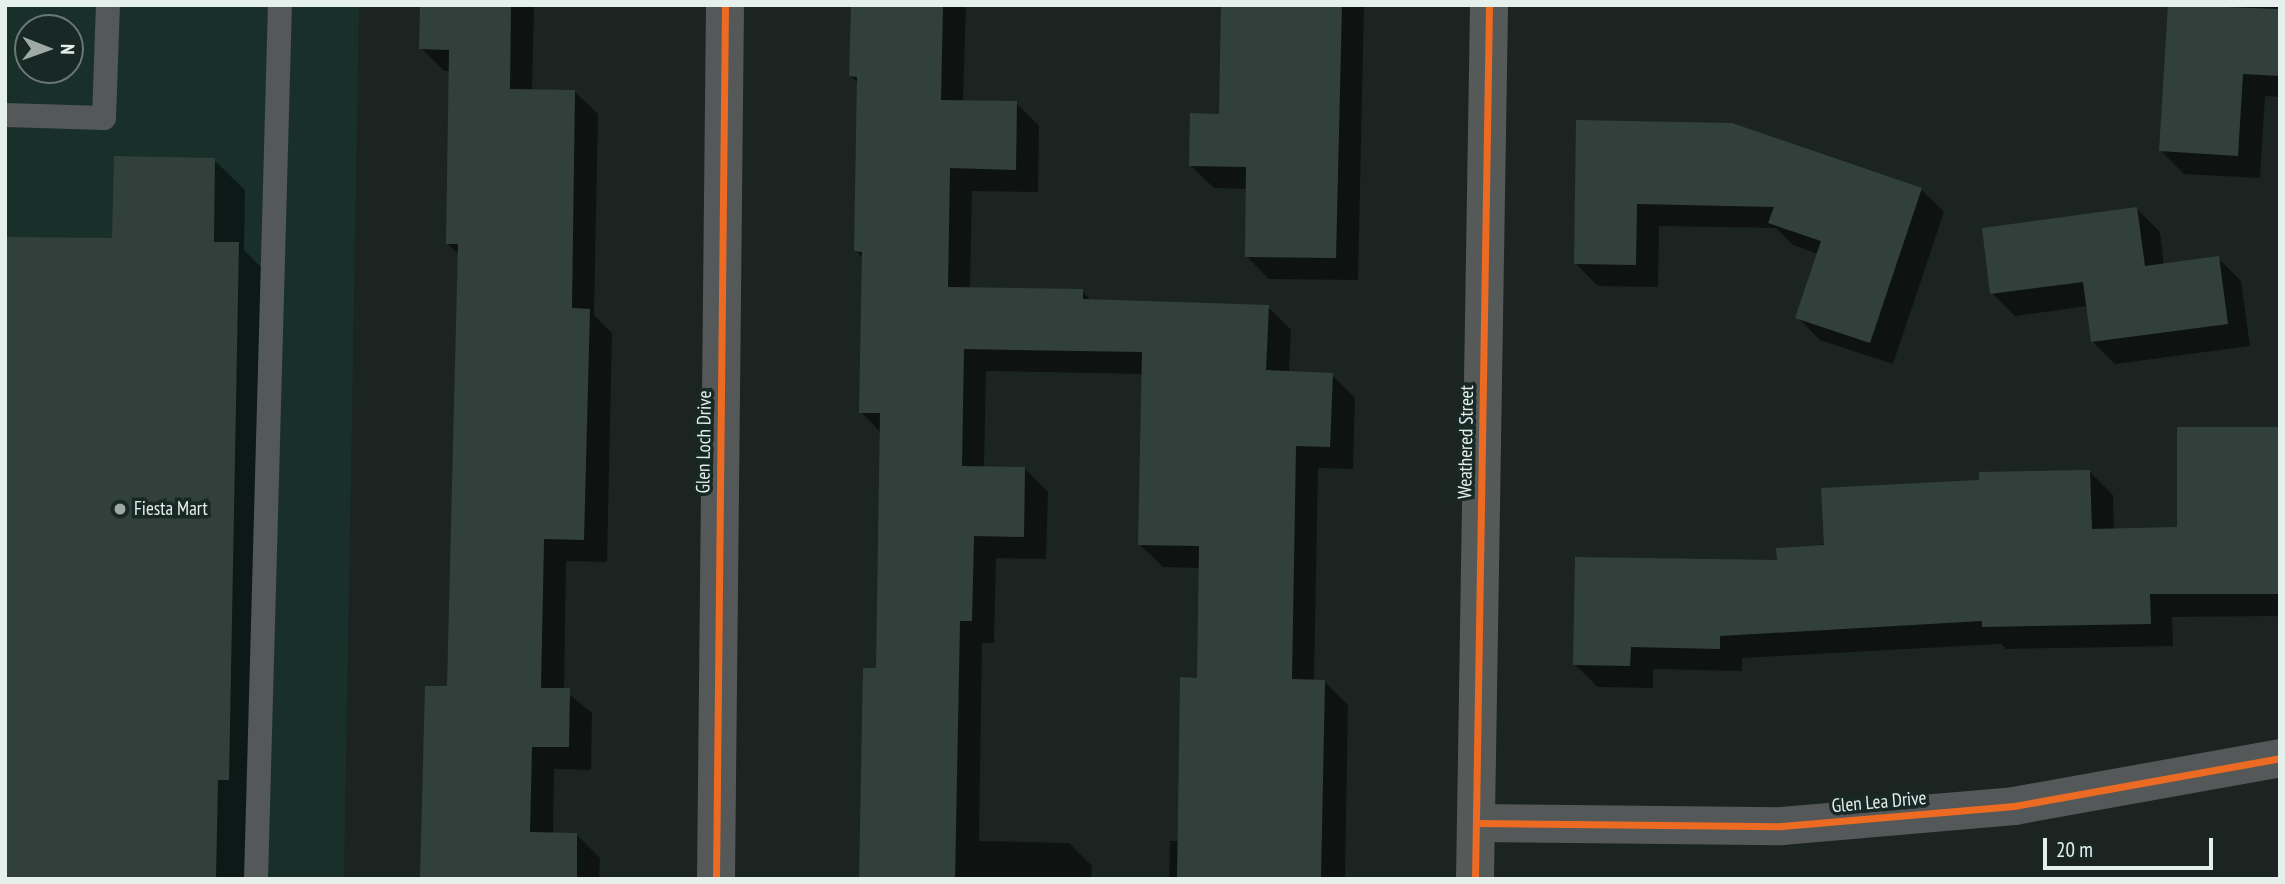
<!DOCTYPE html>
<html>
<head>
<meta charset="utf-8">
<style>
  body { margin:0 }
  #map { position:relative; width:2285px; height:884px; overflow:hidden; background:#1c2422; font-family:"PT Sans Narrow",sans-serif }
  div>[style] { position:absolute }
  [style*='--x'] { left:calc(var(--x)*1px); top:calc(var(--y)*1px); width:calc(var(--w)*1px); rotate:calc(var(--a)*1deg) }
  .built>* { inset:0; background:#192f2a }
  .shadow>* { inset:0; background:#0007 }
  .building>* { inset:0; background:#32403b }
  .lane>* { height:24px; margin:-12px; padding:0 12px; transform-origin:12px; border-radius:12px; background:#545858 }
  .street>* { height:38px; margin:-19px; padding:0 19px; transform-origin:19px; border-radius:19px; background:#545858 }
  .secondary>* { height:38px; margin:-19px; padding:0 19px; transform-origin:19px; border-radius:19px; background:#555a59 }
  .cycleway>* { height:7px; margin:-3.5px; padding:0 3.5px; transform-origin:3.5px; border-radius:3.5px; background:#ed6a23 }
  .dots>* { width:19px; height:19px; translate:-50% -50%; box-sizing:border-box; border:4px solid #182824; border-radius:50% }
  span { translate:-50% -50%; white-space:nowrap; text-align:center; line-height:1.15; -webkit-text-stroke:7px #182824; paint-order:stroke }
  .street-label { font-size:19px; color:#e5f0ed }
  .poi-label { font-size:19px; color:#e5f0ed }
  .left { translate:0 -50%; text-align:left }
  .frame { position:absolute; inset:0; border:7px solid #e5f0ed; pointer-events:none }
  .north { position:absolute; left:14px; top:14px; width:70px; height:70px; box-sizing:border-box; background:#182824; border:2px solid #6a7874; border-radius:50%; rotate:91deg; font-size:19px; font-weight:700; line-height:28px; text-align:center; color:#e5f0ed }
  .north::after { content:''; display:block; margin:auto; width:24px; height:32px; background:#9fa9a6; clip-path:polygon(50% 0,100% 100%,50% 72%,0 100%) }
  .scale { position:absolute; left:2043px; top:838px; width:170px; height:32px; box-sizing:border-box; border:4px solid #e5f0ed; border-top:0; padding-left:9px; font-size:21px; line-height:24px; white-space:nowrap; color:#e5f0ed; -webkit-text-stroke:5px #182824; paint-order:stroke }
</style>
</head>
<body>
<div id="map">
  <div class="built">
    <i style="clip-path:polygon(evenodd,5px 5px,359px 5px,344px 879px,5px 879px,5px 5px,28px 28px,70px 28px,70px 70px,28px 70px,28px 28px)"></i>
  </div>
  <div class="shadow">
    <i style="clip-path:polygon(422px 5px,534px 5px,532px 91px,575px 92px,598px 114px,594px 315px,612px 333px,607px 562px,566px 561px,564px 690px,592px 713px,591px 770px,554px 769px,553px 834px,577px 835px,600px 858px,599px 879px,422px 879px,449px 688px,460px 256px,448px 244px,451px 71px,444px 71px,421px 48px)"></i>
    <i style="clip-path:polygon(853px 5px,966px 5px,963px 102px,1016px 103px,1039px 126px,1038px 192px,972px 191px,970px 289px,1082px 291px,1092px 301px,1268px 307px,1291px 330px,1289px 373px,1332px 375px,1355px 398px,1353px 469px,1318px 468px,1314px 681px,1325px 682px,1348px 705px,1345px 879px,1169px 879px,1170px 841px,1179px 841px,1199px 679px,1201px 568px,1163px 567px,1140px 545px,1143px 374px,986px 371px,984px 468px,1025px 469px,1048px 492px,1046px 559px,996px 558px,994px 643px,982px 643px,979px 841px,1069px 843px,1092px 866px,1091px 879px,860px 879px,877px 670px,881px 433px,861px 412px,864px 259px,856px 251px,858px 83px,851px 76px)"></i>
    <i style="clip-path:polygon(1223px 5px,1364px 5px,1358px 280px,1269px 279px,1246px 256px,1248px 189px,1214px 188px,1191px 166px,1221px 116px)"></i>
    <i style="clip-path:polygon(2170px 5px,2280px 5px,2280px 97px,2265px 96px,2260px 178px,2184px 174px,2161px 151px)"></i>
    <i style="clip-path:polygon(1578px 122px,1921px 189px,1944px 212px,1893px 364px,1820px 340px,1797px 317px,1818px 254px,1793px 245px,1776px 228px,1659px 226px,1658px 287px,1598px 286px,1575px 263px)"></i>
    <i style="clip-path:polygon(214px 160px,245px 190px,244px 250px,269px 275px,247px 879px,5px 879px,114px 240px)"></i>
    <i style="clip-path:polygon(2137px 209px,2160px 232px,2164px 265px,2218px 258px,2241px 281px,2250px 346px,2115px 364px,2092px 341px,2088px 306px,2015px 316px,1992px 293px)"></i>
    <i style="clip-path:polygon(2280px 428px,2280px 616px,2172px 617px,2173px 646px,2006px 649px,2001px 644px,1742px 658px,1742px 671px,1653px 669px,1653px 688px,1598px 687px,1575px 665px,1778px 562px,1981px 481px,2090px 472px,2113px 495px,2114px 531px,2179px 529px)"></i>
  </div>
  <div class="building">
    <i style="clip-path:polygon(420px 5px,511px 5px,510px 89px,575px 90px,572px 308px,590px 309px,584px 540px,544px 539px,541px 688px,570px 688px,569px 747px,532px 747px,530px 832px,577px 833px,577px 879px,420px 879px,425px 686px,447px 686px,458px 244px,446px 244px,449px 50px,419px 49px)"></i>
    <i style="clip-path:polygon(851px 5px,943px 5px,941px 100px,1017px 101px,1016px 170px,950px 168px,948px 287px,1083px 289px,1083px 299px,1269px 305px,1266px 370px,1333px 373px,1330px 447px,1296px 446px,1292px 679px,1325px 680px,1321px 879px,1177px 879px,1180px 677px,1197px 678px,1199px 546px,1138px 545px,1142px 352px,964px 349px,962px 466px,1025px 467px,1024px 537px,974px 536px,972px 621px,960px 621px,955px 879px,859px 879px,863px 668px,876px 668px,880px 413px,859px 413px,862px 252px,854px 251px,857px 77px,849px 76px)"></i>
    <i style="clip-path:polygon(1221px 5px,1342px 5px,1336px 258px,1245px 257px,1246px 167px,1189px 166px,1190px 113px,1219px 114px)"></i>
    <i style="clip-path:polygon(2168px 5px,2280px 9px,2280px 76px,2243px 74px,2238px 156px,2159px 151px)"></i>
    <i style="clip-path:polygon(1576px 120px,1732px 123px,1922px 188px,1870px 343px,1795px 318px,1821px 241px,1768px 223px,1774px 207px,1637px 204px,1636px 265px,1574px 264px)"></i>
    <i style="clip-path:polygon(114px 156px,215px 158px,214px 242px,239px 242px,229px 780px,218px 780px,216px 879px,5px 879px,5px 237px,112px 238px)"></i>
    <i style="clip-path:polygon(2137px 207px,2145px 266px,2219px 256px,2228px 324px,2091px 342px,2083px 282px,1990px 294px,1982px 228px)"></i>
    <i style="clip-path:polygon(2177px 427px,2280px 427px,2280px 594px,2150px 594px,2151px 624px,1982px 627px,1982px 621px,1720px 636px,1720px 649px,1631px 647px,1630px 666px,1573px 665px,1575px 557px,1777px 560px,1776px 548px,1824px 545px,1821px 488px,1979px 480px,1979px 472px,2090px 470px,2092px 529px,2177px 527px)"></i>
  </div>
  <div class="lane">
    <i style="--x:5;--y:115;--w:99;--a:1.7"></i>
    <i style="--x:104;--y:118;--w:113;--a:-88"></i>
    <i style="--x:256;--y:879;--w:874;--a:-88.43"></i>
  </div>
  <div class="street">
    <i style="--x:1476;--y:823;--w:306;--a:0.6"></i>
    <i style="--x:1782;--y:826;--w:233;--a:-4.9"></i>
    <i style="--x:2014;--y:806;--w:270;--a:-10.2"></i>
    <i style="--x:716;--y:879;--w:874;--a:-89.41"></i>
  </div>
  <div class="secondary">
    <i style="--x:1475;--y:879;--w:874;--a:-89.08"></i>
  </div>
  <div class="cycleway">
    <i style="--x:1476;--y:823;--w:306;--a:0.6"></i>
    <i style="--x:1782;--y:826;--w:233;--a:-4.9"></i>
    <i style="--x:2014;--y:806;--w:270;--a:-10.2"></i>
    <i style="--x:716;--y:879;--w:874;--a:-89.41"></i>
    <i style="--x:1475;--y:879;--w:874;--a:-89.08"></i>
  </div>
  <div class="dots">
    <i style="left:120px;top:509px;background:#9fa9a6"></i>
  </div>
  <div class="street-label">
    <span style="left:704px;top:442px;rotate:-89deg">Glen Loch Drive</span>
    <span style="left:1466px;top:442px;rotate:-89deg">Weathered Street</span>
    <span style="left:1879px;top:802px;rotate:-5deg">Glen Lea Drive</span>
  </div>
  <div class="poi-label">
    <span class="left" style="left:134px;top:509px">Fiesta Mart</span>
  </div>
  <div class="frame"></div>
  <div class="north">N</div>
  <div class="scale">20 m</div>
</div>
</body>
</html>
